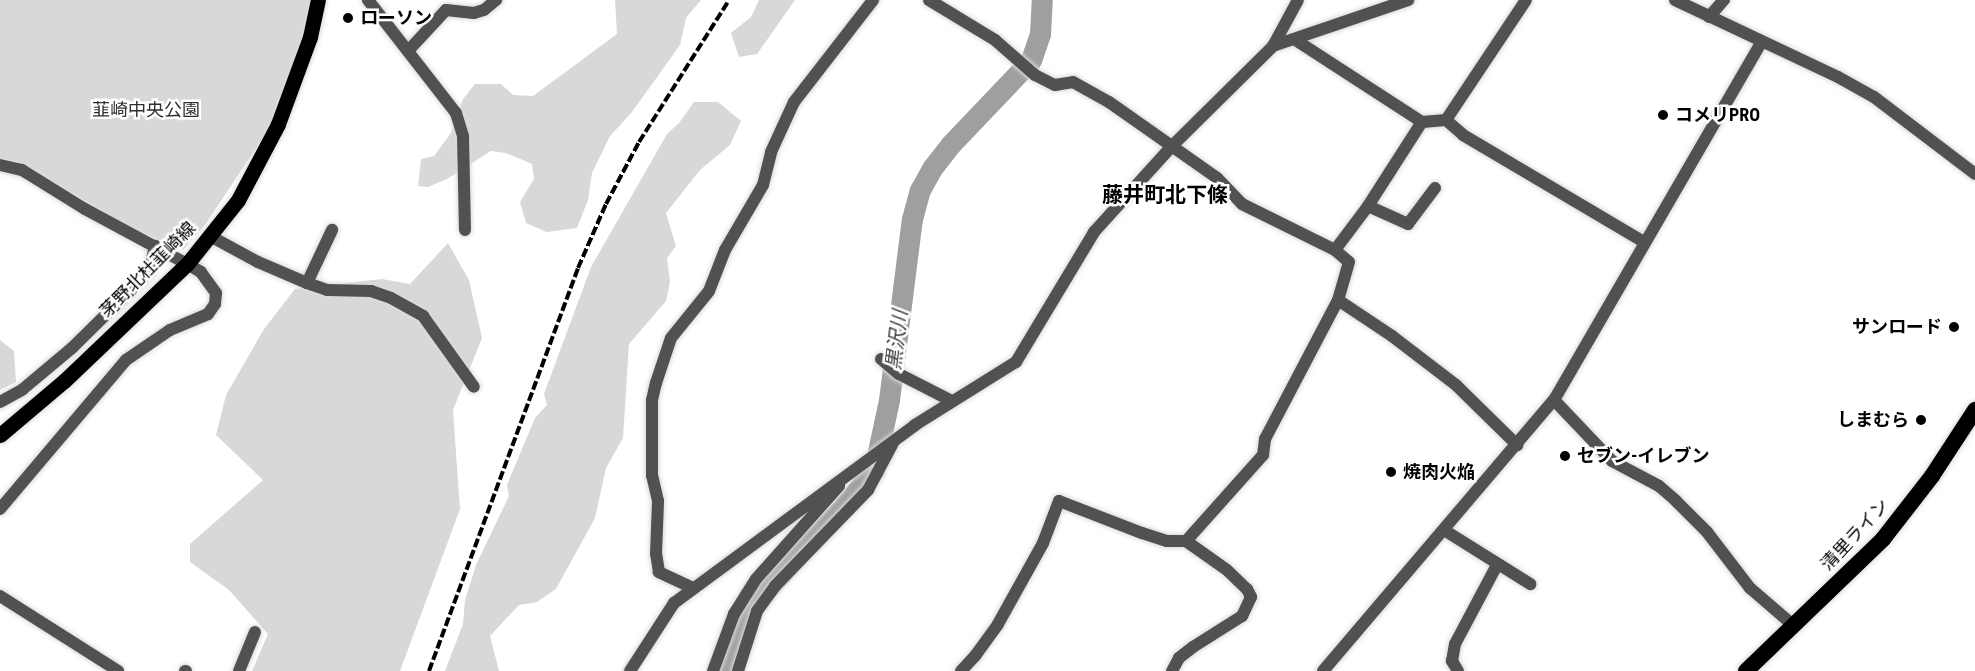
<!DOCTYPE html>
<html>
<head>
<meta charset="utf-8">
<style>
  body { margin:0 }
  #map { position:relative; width:1975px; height:671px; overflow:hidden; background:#fff; font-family:"Roboto Condensed","Noto Sans JP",sans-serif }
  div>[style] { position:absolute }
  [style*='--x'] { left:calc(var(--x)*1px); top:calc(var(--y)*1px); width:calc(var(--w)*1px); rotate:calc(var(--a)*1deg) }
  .green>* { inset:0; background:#d8d8d8 }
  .river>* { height:21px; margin:-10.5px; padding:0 10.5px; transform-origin:10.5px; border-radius:10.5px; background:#9f9f9f }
  .roads { filter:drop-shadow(0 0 2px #dbdbdb) drop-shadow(0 0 2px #dbdbdb) }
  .minor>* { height:12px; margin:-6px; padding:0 6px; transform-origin:6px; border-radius:6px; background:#515151 }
  .tertiary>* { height:12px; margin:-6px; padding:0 6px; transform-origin:6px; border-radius:6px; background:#515151 }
  .primary>* { height:15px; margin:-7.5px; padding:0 7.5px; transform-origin:7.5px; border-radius:7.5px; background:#000 }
  .trunk>* { height:16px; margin:-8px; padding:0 8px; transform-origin:8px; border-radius:8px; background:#000 }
  .rail>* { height:4px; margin-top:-2px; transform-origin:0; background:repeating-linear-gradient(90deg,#000 0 9px,transparent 0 12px) }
  .dots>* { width:16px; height:16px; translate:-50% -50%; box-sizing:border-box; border:3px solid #fff; border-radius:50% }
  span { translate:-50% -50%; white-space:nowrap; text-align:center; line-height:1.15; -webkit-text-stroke:5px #fff; paint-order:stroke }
  .poi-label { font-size:18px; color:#000; font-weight:700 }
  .left { translate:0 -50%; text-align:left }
  .right { translate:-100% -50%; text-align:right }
  .park-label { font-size:18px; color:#2f2f2f }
  .street-label { font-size:18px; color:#000 }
  .water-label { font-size:20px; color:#404040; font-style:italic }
  .quarter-label { font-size:21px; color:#000; font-weight:700 }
</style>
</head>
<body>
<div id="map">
  <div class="green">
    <i style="clip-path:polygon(0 0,314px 0,308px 30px,274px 121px,205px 225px,183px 250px,133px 229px,19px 162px,0 159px)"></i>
    <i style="clip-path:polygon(615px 0,701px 0,686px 18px,680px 45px,632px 112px,610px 136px,592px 173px,588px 200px,577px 228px,547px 232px,526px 223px,520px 202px,534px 179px,532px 164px,506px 153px,491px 151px,447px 179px,428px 187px,418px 186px,421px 159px,434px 156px,451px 133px,463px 99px,475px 84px,501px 84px,513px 95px,533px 96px,617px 34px)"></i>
    <i style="clip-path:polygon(759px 0,795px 0,757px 54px,739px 57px,731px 33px,751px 17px)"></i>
    <i style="clip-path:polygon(694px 102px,718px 102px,741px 121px,730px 145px,700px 170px,666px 213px,676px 246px,667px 258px,670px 282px,666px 301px,629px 344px,623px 438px,606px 468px,595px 518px,556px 589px,537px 602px,519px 605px,490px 636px,499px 671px,445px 671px,463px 624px,465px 600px,476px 565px,509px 496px,507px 485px,535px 418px,547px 405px,544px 394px,591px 267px,667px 134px,679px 123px)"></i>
    <i style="clip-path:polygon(448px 243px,469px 280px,482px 338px,453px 410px,460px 509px,400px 671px,252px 671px,268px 634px,229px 590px,190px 562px,190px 544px,263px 480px,216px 435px,226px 395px,264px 329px,295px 289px,382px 279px,410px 284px)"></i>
    <i style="clip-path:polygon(0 340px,14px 351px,16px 382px,0 390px)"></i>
  </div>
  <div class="river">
    <i style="--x:728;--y:671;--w:36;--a:-76"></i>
    <i style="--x:737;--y:636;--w:33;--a:-65"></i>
    <i style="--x:751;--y:606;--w:137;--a:-47.1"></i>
    <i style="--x:844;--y:506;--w:47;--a:-50.2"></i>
    <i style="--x:874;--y:470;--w:72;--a:-77.9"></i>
    <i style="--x:889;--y:400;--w:182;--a:-82.8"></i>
    <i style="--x:912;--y:219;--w:30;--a:-75"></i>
    <i style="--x:920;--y:190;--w:26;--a:-61"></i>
    <i style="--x:933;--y:167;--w:29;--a:-52"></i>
    <i style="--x:951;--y:144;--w:116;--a:-46.4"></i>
    <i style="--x:1031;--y:60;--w:28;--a:-71"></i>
    <i style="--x:1040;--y:34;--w:34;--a:-87"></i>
  </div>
  <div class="roads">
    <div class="minor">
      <i style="--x:368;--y:0;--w:143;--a:52.1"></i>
      <i style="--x:456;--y:113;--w:24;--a:73"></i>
      <i style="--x:463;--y:136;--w:94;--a:88.8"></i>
      <i style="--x:929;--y:0;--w:77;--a:31.2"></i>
      <i style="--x:995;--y:40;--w:53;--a:41.2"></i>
      <i style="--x:1035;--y:75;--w:22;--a:27"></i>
      <i style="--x:1055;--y:85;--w:18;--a:-9"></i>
      <i style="--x:1073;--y:82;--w:41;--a:29.1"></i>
      <i style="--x:1109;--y:102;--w:132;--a:35.1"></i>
      <i style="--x:1217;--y:178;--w:36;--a:46"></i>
      <i style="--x:1242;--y:204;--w:104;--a:26.3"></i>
      <i style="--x:1335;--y:250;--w:18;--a:41"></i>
      <i style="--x:1349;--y:262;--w:40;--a:106"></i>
      <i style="--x:1338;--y:300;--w:157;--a:117.7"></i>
      <i style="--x:1265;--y:439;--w:16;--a:97"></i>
      <i style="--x:1263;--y:455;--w:115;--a:131.8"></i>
      <i style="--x:1709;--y:17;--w:23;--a:-49"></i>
      <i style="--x:1294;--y:39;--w:153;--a:33"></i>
      <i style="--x:1273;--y:46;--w:52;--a:-61.5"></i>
      <i style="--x:408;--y:51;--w:56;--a:-47.2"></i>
      <i style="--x:446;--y:10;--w:28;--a:6"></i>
      <i style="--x:474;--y:13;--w:10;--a:-17"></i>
      <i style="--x:484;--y:10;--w:16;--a:-40"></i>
      <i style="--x:1446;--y:120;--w:144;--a:-56.3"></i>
      <i style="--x:0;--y:165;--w:23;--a:13"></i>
      <i style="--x:22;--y:170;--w:74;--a:31.8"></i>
      <i style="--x:85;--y:209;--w:116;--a:28.3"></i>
      <i style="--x:1368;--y:206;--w:44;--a:24.2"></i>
      <i style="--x:1408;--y:224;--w:45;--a:-53.1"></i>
      <i style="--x:210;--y:236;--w:55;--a:28.4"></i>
      <i style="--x:258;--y:262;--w:53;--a:23.2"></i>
      <i style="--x:307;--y:283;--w:21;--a:19"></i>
      <i style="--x:327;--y:290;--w:44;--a:1.3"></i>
      <i style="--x:371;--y:291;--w:21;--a:19"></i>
      <i style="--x:391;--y:298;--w:37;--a:29"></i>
      <i style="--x:423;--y:316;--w:87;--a:54.3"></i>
      <i style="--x:1335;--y:250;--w:55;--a:-53.1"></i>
      <i style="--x:1368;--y:206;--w:100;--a:-57.3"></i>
      <i style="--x:1422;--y:122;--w:24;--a:-5"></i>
      <i style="--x:1446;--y:120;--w:23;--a:41"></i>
      <i style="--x:1463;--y:135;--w:210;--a:30.6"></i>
      <i style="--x:307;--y:283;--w:59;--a:-64.7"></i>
      <i style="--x:1338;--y:300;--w:65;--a:33.7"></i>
      <i style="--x:1392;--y:336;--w:81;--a:37.4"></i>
      <i style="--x:1456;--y:385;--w:86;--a:44.5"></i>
      <i style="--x:881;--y:359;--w:23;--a:40"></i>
      <i style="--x:899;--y:374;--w:59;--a:27"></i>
      <i style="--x:1554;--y:400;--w:84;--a:46.4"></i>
      <i style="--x:1612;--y:461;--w:53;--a:28"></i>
      <i style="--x:1659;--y:486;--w:23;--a:41"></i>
      <i style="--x:1676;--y:501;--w:44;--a:45"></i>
      <i style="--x:1707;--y:532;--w:71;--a:52.5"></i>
      <i style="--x:1750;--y:588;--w:58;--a:40.8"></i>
      <i style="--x:0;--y:402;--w:26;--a:-29"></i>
      <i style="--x:23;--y:389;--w:64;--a:-39.9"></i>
      <i style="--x:72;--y:348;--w:108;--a:-44.6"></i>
      <i style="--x:149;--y:272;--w:27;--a:-77"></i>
      <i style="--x:1444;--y:530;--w:102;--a:32.1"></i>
      <i style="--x:693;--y:588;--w:38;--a:-155"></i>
      <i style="--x:659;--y:572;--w:18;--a:-99"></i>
      <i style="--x:656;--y:554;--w:53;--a:-87.8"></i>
      <i style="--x:658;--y:501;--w:26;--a:-103"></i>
      <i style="--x:652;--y:476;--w:76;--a:-90"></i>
      <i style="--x:652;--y:400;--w:17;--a:-77"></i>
      <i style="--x:656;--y:383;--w:47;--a:-71.6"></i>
      <i style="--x:671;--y:338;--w:60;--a:-51"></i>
      <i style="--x:709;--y:291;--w:44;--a:-68.7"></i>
      <i style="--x:725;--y:250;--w:75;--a:-59.7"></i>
      <i style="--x:763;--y:185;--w:34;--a:-76"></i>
      <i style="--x:771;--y:152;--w:55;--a:-65.3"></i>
      <i style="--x:794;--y:102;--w:129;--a:-52.2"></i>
      <i style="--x:0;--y:596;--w:140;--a:32.4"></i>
      <i style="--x:185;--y:671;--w:1;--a:0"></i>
      <i style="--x:239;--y:671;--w:42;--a:-67.7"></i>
      <i style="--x:630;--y:671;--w:81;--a:-57.1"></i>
      <i style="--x:674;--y:603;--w:300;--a:-36.4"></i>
      <i style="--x:915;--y:425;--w:119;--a:-32"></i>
      <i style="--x:1016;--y:362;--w:152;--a:-59"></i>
      <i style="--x:1094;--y:232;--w:116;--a:-47.8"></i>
      <i style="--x:1172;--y:146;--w:142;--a:-44.7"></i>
      <i style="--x:1273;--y:46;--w:143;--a:-18.8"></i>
      <i style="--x:713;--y:671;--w:61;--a:-69.8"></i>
      <i style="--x:734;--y:614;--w:41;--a:-57.8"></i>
      <i style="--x:756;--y:579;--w:125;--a:-48.3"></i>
      <i style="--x:738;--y:671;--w:63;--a:-72.4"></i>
      <i style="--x:757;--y:611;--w:31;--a:-54"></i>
      <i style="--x:775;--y:586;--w:134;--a:-45.9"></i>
      <i style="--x:868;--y:490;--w:53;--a:-62"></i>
      <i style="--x:961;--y:671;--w:21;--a:-47"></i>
      <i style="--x:975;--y:656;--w:39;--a:-54"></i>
      <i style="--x:998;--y:624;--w:93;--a:-60.9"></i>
      <i style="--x:1043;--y:543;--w:45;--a:-69.1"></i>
      <i style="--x:1059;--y:501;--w:89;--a:21.1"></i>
      <i style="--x:1142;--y:533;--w:26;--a:18"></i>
      <i style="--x:1167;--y:541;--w:19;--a:0"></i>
      <i style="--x:1186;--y:541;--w:50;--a:35.3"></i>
      <i style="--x:1227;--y:570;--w:28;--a:44"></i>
      <i style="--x:1247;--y:589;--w:9;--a:63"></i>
      <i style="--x:1251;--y:597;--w:21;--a:115"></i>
      <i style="--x:1242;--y:616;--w:58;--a:147.7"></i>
      <i style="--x:1193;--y:647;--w:18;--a:142"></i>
      <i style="--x:1179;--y:658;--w:15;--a:118"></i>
      <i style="--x:1458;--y:671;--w:12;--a:-121"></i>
      <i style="--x:1452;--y:661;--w:17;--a:-80"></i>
      <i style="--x:1455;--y:644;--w:89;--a:-62"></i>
    </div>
    <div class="tertiary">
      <i style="--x:1675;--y:0;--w:180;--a:25.3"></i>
      <i style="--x:1838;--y:77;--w:41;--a:29.1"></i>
      <i style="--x:1874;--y:97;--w:127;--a:37.3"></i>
      <i style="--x:0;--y:509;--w:195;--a:-49.8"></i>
      <i style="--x:126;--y:360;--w:53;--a:-34.3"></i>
      <i style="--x:170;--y:330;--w:41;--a:-22.8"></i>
      <i style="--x:208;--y:314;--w:12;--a:-55"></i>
      <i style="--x:215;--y:304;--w:11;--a:-85"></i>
      <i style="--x:216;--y:293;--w:26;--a:-126"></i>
      <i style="--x:201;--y:272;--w:16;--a:-150"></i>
      <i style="--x:1323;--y:671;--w:356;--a:-49.6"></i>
      <i style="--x:1554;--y:400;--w:413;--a:-59.9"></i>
    </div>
    <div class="primary">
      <i style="--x:0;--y:435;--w:84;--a:-40.2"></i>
      <i style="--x:64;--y:381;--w:170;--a:-43.6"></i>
      <i style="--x:187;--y:264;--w:82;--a:-51.4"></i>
      <i style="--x:238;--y:200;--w:86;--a:-62.2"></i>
      <i style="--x:278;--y:124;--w:93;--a:-69.8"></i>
      <i style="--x:310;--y:37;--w:38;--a:-78"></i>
    </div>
    <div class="trunk">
      <i style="--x:1746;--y:671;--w:190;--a:-43.9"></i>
      <i style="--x:1883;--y:539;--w:80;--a:-52.1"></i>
      <i style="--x:1932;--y:476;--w:79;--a:-56.9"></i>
    </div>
  </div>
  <div class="rail">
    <i style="--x:429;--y:671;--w:430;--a:-69.7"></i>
    <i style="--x:578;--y:268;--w:70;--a:-66.4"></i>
    <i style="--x:606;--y:204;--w:70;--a:-62"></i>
    <i style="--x:639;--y:142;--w:168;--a:-57.6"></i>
  </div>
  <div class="dots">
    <i style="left:348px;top:18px;background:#000"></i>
    <i style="left:1663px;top:115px;background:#000"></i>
    <i style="left:1954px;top:327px;background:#000"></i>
    <i style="left:1921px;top:420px;background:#000"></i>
    <i style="left:1565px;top:456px;background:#000"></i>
    <i style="left:1391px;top:472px;background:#000"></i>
  </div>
  <div class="poi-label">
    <span class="left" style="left:360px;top:18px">ローソン</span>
    <span class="left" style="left:1675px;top:115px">コメリPRO</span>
    <span class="right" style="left:1942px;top:327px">サンロード</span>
    <span class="right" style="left:1909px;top:420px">しまむら</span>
    <span class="left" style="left:1577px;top:456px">セブン-イレブン</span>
    <span class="left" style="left:1403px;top:472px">焼肉火焔</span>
  </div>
  <div class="park-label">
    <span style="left:146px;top:110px">韮崎中央公園</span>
  </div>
  <div class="street-label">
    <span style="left:148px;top:270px;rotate:-45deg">茅野北杜韮崎線</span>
    <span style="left:1855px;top:535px;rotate:-47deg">清里ライン</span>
  </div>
  <div class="water-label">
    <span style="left:897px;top:340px;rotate:-83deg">黒沢川</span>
  </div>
  <div class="quarter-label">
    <span style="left:1165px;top:195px">藤井町北下條</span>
  </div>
</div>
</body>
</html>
